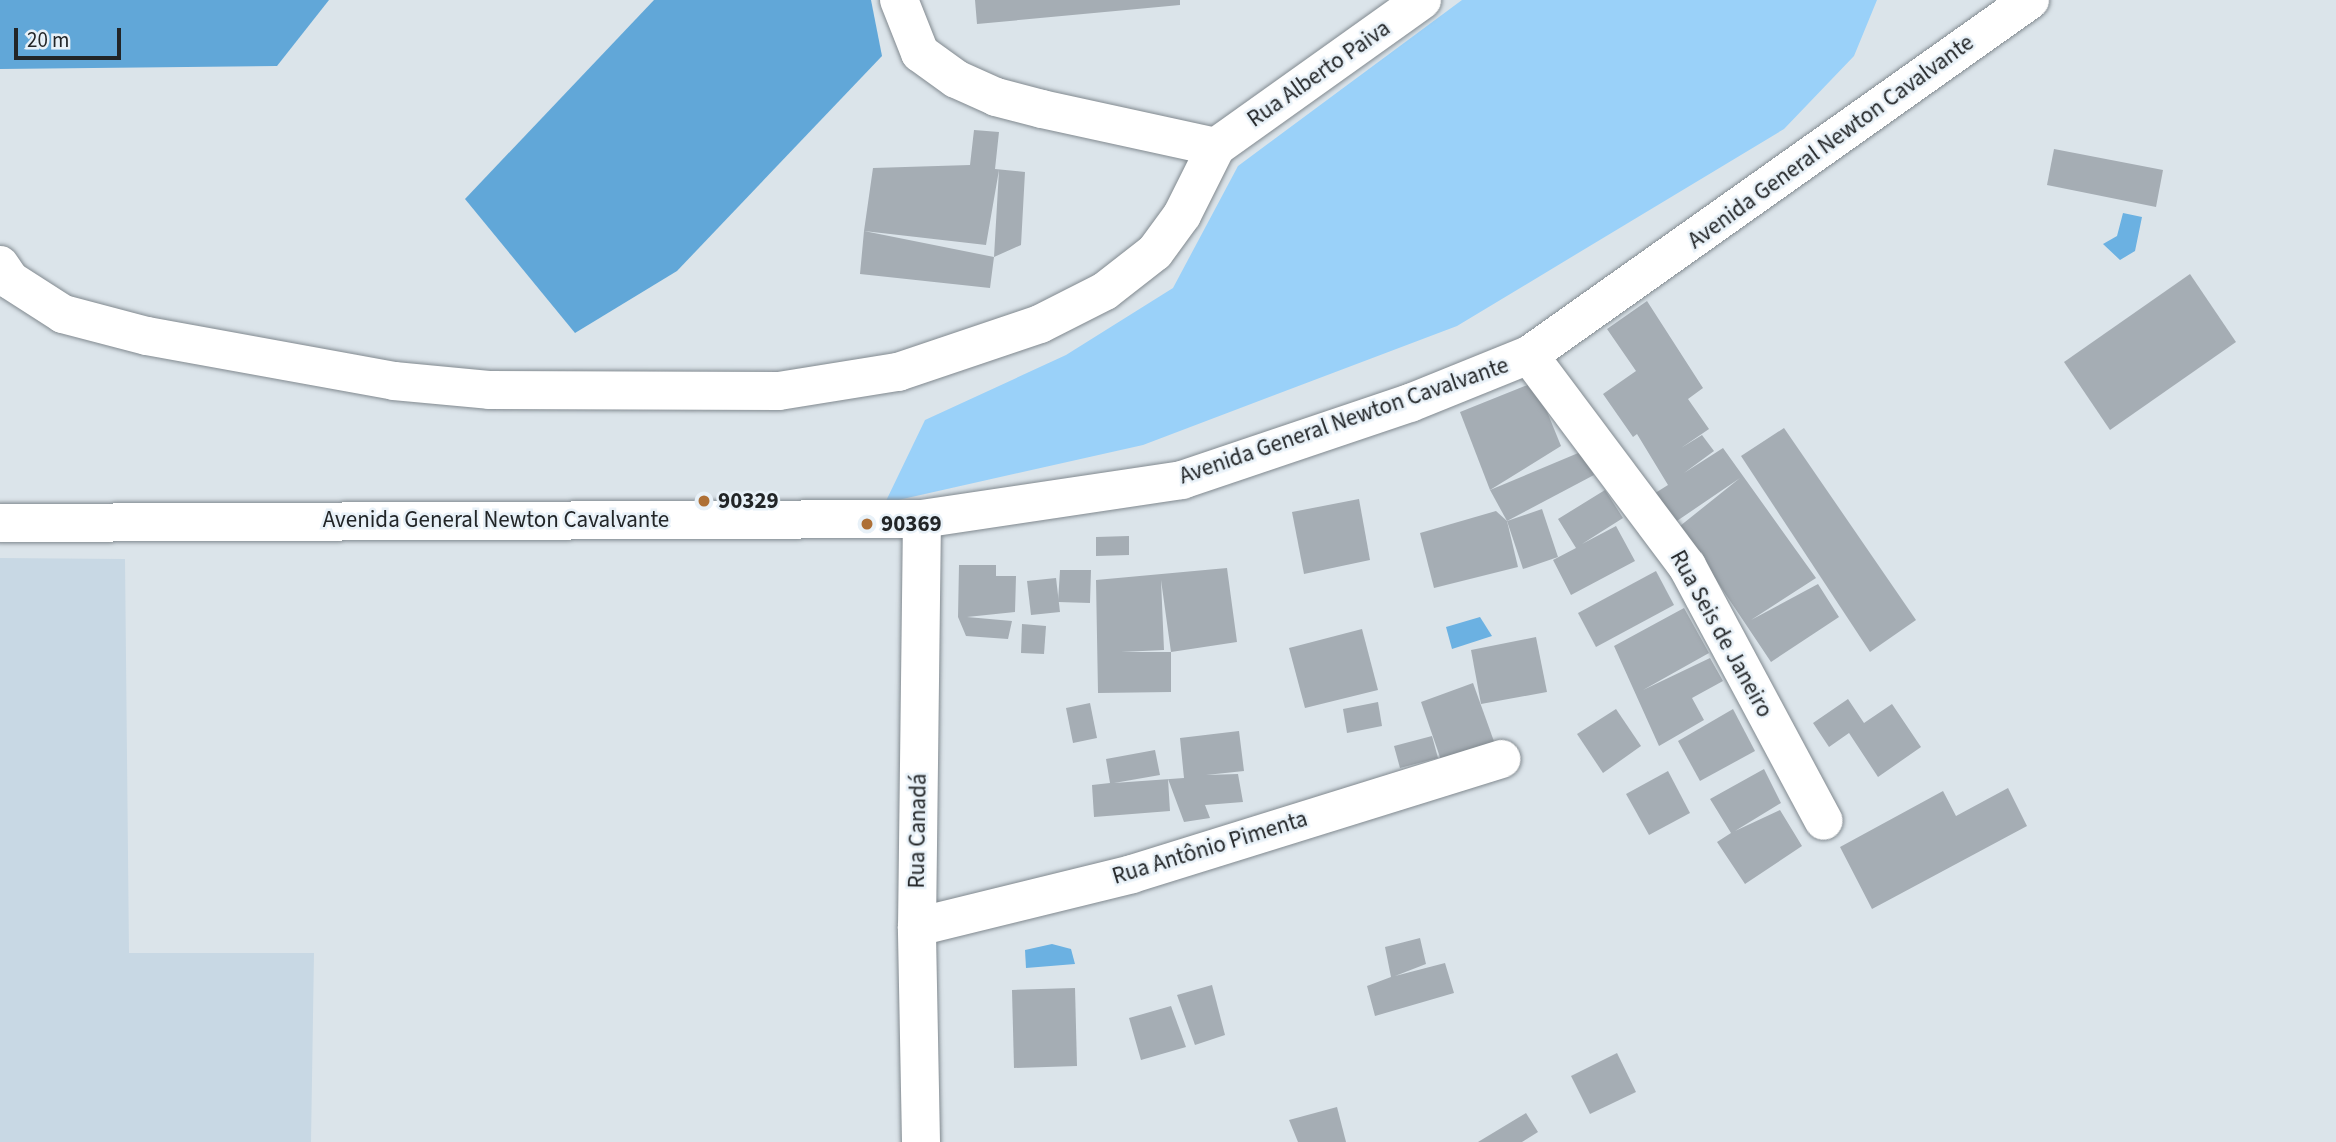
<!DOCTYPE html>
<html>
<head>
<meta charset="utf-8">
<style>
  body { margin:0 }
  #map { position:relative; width:2336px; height:1142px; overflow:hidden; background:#dbe4ea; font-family:"Source Sans 3",sans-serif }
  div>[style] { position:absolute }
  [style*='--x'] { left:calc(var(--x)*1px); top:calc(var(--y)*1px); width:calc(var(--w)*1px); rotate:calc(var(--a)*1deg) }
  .built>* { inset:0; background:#c8d8e4 }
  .green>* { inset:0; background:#9ad1f9 }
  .forest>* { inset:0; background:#61a7d8 }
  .water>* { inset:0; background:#6bb1e2 }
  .building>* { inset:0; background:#a5adb4 }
  .roads { filter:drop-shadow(0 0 2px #81898f) drop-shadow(0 0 2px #81898f) }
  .minor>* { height:38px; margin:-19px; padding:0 19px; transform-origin:19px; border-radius:19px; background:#fff }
  .primary>* { height:38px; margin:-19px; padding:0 19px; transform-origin:19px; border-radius:19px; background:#fff }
  .dots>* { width:19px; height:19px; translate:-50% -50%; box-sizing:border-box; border:4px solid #e8f1f8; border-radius:50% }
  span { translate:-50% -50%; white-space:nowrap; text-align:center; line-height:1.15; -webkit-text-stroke:5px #e8f1f8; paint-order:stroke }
  .street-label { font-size:23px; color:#222527 }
  .poi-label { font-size:23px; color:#222527; font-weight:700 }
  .left { translate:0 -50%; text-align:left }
  .scale { position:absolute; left:14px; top:28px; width:107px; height:32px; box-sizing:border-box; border:4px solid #222527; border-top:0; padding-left:9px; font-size:21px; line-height:24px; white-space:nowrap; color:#222527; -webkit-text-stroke:5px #e8f1f8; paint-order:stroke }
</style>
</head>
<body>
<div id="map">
  <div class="built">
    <i style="clip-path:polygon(0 558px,125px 559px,129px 953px,314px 953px,311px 1142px,0 1142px)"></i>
  </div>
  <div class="green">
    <i style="clip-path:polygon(1462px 0,1877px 0,1854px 56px,1784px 129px,1457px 326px,1143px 445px,885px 503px,925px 420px,1066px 355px,1173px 288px,1238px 166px)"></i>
  </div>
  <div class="forest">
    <i style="clip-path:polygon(0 0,329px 0,277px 66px,0 69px)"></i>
    <i style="clip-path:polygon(654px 0,871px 0,882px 56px,677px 271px,575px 333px,465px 199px)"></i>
  </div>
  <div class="water">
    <i style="clip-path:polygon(2123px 213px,2142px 217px,2135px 251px,2120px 260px,2103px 244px,2117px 236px)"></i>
    <i style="clip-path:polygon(1480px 617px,1492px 636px,1452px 649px,1446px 627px)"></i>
    <i style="clip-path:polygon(1052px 944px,1071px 949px,1075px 964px,1026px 968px,1025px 950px)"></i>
  </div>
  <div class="building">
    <i style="clip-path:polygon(975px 0,1180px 0,1180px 5px,977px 24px)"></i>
    <i style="clip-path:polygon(974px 130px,999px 132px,995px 169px,1025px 172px,1021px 245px,994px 257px,999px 170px,986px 245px,864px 231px,994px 257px,990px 288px,860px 274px,864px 231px,873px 168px,970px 165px)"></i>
    <i style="clip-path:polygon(2054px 149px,2163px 170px,2156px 207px,2047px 185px)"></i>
    <i style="clip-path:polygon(2190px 274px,2236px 342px,2110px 430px,2064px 362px)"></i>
    <i style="clip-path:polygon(1647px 301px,1703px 388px,1688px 399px,1709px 429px,1681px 448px,1702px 435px,1714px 451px,1684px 473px,1723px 448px,1816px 578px,1751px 620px,1818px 584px,1839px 617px,1771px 662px,1680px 526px,1740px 478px,1671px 525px,1652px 495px,1668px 485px,1637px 434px,1633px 437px,1603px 394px,1636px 371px,1607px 329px)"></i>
    <i style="clip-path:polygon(1535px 382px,1561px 446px,1490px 490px,1460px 412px)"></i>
    <i style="clip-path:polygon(1784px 428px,1916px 620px,1870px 652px,1741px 456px)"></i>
    <i style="clip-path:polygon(1583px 451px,1594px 475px,1507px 521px,1490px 490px)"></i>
    <i style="clip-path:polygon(1605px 490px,1623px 518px,1582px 544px,1616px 526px,1635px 561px,1571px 595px,1553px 560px,1576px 548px,1558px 519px)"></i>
    <i style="clip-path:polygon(1359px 499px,1370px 560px,1304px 574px,1292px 512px)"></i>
    <i style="clip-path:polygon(1542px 509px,1558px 557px,1523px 569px,1507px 521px)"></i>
    <i style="clip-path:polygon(1496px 511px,1507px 521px,1518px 567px,1434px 588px,1420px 533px)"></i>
    <i style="clip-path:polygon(1129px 536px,1129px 555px,1096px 556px,1096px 537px)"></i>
    <i style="clip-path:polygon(959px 565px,996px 565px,996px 576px,1016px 576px,1015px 612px,967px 617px,1012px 621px,1008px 639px,966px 636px,958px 617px)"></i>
    <i style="clip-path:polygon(1227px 568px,1237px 642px,1171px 652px,1161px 580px,1164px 650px,1121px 652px,1171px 652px,1171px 692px,1098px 693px,1096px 580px)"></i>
    <i style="clip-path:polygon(1060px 570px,1091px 570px,1090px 603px,1058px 602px)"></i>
    <i style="clip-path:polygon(1656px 571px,1674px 605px,1596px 647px,1578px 613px)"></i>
    <i style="clip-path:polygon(1056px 578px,1060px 612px,1031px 615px,1027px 581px)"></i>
    <i style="clip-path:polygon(1684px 608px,1709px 653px,1643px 690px,1710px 658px,1723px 681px,1692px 698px,1704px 720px,1659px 746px,1614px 646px)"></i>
    <i style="clip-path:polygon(1022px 624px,1046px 626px,1044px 654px,1021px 653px)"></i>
    <i style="clip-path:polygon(1362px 629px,1378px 690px,1305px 708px,1289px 648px)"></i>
    <i style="clip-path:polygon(1536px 637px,1547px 692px,1481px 704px,1471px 650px)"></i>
    <i style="clip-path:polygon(1473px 683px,1496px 747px,1443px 766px,1421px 702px)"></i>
    <i style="clip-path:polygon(1848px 699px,1864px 723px,1892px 704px,1921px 747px,1878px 777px,1849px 733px,1829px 747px,1813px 723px)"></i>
    <i style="clip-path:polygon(1378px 702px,1382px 726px,1347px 733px,1343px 709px)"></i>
    <i style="clip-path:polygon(1090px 703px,1097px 738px,1073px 743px,1066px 708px)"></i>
    <i style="clip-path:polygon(1616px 709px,1641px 746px,1603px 773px,1577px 734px)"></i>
    <i style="clip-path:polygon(1733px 709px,1755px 751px,1700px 781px,1678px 741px)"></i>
    <i style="clip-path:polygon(1239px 731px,1244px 771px,1206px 775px,1238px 774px,1243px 802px,1205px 805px,1210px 818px,1184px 822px,1168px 779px,1170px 811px,1094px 817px,1092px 785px,1110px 783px,1106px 759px,1155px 750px,1160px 775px,1114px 783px,1184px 778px,1180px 738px)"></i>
    <i style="clip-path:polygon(1432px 736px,1438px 758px,1400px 768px,1394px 746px)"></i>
    <i style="clip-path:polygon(1764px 769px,1781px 803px,1735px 831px,1780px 810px,1802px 846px,1745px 884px,1717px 842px,1731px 833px,1710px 799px)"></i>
    <i style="clip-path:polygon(1668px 771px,1690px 813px,1649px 835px,1626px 794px)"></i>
    <i style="clip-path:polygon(2008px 788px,2027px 826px,1872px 909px,1840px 847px,1943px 791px,1956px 816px)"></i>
    <i style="clip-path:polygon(1420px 938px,1426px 964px,1395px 976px,1445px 963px,1454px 993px,1375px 1016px,1367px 986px,1391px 977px,1385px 947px)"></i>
    <i style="clip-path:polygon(1212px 985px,1225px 1035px,1195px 1045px,1177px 995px)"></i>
    <i style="clip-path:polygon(1075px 988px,1077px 1066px,1014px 1068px,1012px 990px)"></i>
    <i style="clip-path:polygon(1171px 1006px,1186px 1047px,1141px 1060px,1129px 1018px)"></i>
    <i style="clip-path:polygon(1617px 1053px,1636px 1092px,1590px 1114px,1571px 1076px)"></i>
    <i style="clip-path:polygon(1337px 1107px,1346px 1142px,1298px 1142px,1289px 1120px)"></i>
    <i style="clip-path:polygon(1526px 1113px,1538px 1132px,1522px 1142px,1478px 1142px)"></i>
  </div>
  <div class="roads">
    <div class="minor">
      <i style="--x:899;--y:0;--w:57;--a:68.4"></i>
      <i style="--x:920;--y:53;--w:44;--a:35.8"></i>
      <i style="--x:956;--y:79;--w:44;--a:24.2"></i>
      <i style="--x:996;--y:97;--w:48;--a:14.6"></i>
      <i style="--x:1042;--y:109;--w:178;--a:12.3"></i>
      <i style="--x:0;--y:265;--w:18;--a:56"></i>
      <i style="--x:10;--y:280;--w:63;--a:32.7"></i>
      <i style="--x:63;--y:314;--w:87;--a:14.7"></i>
      <i style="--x:147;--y:336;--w:251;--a:10.3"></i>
      <i style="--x:394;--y:381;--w:95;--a:5.4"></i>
      <i style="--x:489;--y:390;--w:290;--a:0.2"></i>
      <i style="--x:779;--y:391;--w:121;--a:-9.1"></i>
      <i style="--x:898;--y:372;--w:150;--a:-18.7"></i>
      <i style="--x:1040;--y:324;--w:73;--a:-26.9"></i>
      <i style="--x:1105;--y:291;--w:63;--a:-38"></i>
      <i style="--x:1155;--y:252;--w:46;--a:-53.9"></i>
      <i style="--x:1182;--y:215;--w:76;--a:-63.4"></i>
      <i style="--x:1216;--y:147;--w:253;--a:-35.5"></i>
      <i style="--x:1529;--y:355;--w:264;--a:53.2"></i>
      <i style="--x:1687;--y:566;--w:289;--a:61.8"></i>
      <i style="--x:917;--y:927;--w:221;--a:-13.8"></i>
      <i style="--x:1132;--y:874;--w:387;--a:-17.3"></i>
      <i style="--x:921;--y:1142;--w:215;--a:-91.1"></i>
      <i style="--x:917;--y:927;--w:408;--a:-89.3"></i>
    </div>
    <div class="primary">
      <i style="--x:0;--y:523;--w:922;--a:-0.25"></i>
      <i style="--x:922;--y:519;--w:263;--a:-8.5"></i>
      <i style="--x:1182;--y:480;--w:241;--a:-18.7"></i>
      <i style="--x:1410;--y:403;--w:128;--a:-22"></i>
      <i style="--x:1529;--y:355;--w:614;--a:-35.32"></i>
    </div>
  </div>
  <div class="dots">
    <i style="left:704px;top:501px;background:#ae7036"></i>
    <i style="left:867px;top:524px;background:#ae7036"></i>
  </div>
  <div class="street-label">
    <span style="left:1319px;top:74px;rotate:-35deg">Rua Alberto Paiva</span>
    <span style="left:1831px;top:142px;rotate:-36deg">Avenida General Newton Cavalvante</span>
    <span style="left:1344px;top:421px;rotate:-19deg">Avenida General Newton Cavalvante</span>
    <span style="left:496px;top:520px">Avenida General Newton Cavalvante</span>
    <span style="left:1721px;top:634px;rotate:61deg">Rua Seis de Janeiro</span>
    <span style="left:918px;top:831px;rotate:-89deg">Rua Canadá</span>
    <span style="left:1210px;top:848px;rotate:-17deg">Rua Antônio Pimenta</span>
  </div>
  <div class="poi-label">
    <span class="left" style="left:718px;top:501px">90329</span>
    <span class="left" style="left:881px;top:524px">90369</span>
  </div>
  <div class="scale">20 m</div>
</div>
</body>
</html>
